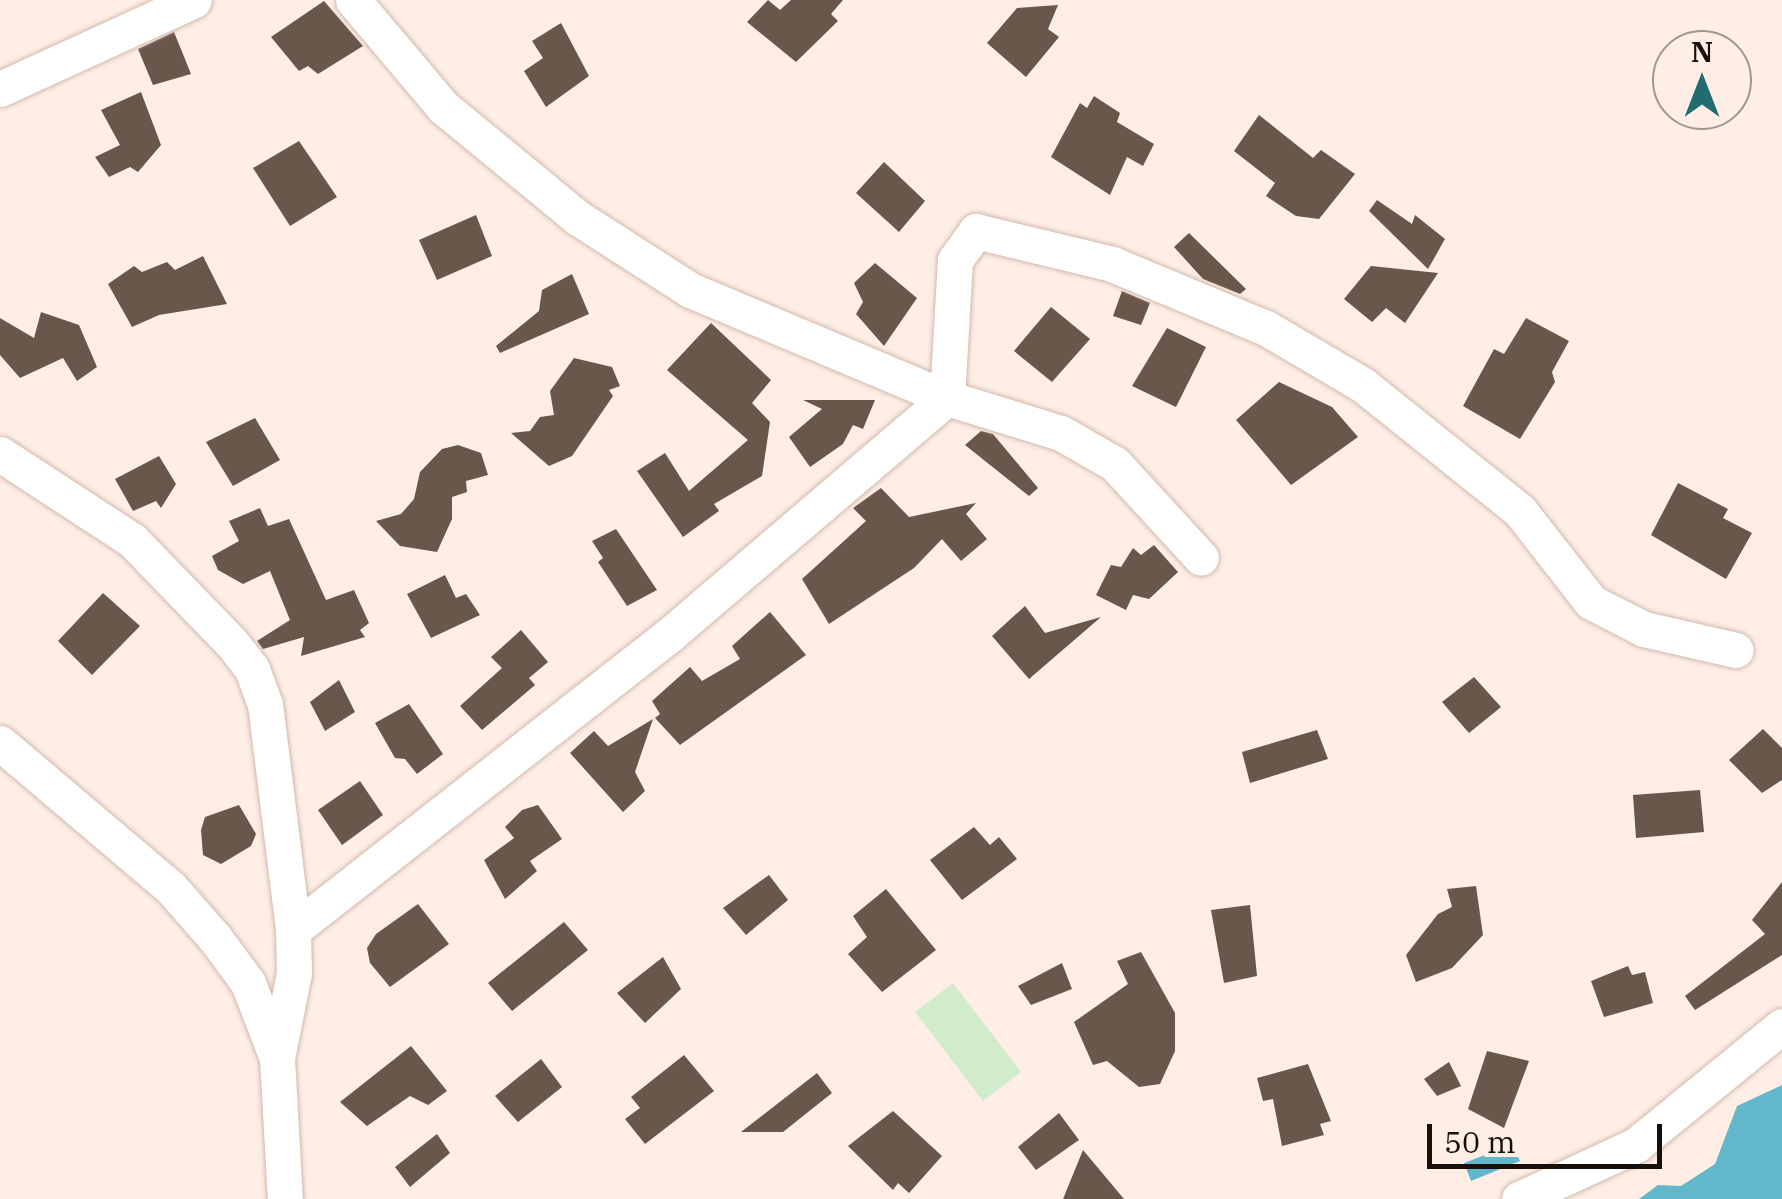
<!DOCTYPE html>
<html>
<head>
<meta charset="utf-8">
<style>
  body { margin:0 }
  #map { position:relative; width:1782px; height:1199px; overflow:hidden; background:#feeee6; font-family:"IBM Plex Serif",serif }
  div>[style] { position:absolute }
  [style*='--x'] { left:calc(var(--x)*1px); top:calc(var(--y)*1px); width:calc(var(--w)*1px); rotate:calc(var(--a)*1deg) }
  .green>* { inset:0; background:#d1eccb }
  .water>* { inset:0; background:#62b7cb }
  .building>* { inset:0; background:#6a564a }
  .roads { filter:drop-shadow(0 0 2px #d1b9ac) drop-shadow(0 0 2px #d1b9ac) }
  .minor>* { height:35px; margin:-17.5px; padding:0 17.5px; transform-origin:17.5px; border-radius:17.5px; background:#fff }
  span { translate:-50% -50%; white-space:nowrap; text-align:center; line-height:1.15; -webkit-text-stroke:10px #feeee6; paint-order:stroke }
  .north { position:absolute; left:1652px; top:30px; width:100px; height:100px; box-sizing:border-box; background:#feeee6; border:2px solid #a2958e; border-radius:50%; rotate:0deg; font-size:28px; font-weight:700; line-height:40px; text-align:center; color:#170f0a }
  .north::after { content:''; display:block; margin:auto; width:35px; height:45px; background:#206c6e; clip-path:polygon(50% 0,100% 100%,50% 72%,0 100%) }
  .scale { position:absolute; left:1427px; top:1124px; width:235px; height:45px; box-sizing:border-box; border:5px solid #170f0a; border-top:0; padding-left:12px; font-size:30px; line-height:35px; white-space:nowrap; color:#170f0a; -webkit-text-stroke:8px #feeee6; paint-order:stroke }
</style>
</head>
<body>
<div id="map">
  <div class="green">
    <i style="clip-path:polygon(953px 983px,1021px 1072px,983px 1101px,915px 1012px)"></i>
  </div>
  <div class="water">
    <i style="clip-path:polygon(1782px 1085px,1782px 1199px,1639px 1199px,1658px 1185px,1681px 1186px,1715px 1164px,1737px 1106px)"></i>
    <i style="clip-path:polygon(1513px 1144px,1520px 1161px,1471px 1181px,1464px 1163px)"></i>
  </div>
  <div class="building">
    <i style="clip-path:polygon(768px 0,780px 10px,791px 0,843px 0,831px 14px,838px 21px,796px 62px,747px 22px)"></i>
    <i style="clip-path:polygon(324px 1px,363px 46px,318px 74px,308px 66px,299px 71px,271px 37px)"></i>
    <i style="clip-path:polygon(1058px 5px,1048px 29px,1059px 37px,1026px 77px,987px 43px,1017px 8px)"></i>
    <i style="clip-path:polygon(561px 23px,589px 76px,546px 107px,524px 71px,543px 58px,532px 41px)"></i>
    <i style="clip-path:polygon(174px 32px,191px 74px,153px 85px,138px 49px)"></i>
    <i style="clip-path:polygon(141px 92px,161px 145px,138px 172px,130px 167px,109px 177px,95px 157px,120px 145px,101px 110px)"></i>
    <i style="clip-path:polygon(1094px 96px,1120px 113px,1117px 122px,1154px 144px,1143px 166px,1127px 157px,1110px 195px,1051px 157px,1080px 103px,1087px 108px)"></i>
    <i style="clip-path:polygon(1259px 115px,1313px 158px,1321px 150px,1355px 174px,1319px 219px,1296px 216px,1266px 196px,1275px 183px,1234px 151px)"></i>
    <i style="clip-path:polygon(299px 141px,337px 197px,290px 226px,253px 168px)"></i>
    <i style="clip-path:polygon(884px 162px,925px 201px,899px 232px,856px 193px)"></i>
    <i style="clip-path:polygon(1377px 200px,1412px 224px,1415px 215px,1445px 239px,1428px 269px,1369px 211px)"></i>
    <i style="clip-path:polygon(476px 215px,492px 256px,437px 280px,419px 240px)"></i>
    <i style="clip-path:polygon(1189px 233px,1246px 289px,1240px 294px,1203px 279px,1174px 247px)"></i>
    <i style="clip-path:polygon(203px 256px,227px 304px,159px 315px,132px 327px,108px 284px,134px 266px,142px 272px,167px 262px,175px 270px)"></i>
    <i style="clip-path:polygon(875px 263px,917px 298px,884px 346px,856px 314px,863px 302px,854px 283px)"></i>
    <i style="clip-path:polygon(1371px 266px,1438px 273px,1405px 323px,1386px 308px,1372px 322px,1344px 299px)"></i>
    <i style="clip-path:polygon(572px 274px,589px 314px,500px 353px,496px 346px,539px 311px,542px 290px)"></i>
    <i style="clip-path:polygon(1122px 291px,1150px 303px,1141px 325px,1113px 316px)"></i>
    <i style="clip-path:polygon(1051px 307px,1090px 339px,1052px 382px,1014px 351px)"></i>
    <i style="clip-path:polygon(41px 312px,79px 325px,97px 367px,77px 381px,63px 358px,20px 378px,0 355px,0 318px,34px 338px)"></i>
    <i style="clip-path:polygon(1526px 318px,1569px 341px,1552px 372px,1555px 382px,1520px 439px,1463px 406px,1494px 349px,1504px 354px)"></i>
    <i style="clip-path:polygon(711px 323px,771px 380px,752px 403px,770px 422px,762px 476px,714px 504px,719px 511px,683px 537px,637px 471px,665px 453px,689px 491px,748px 440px,667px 370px)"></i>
    <i style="clip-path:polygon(1167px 328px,1206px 347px,1176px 407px,1132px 386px)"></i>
    <i style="clip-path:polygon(574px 358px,612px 367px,620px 386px,609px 390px,613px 396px,572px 456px,549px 466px,511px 433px,530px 431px,540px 417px,554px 415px,550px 391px)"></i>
    <i style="clip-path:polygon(1279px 382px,1332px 407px,1358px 437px,1291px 485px,1236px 420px)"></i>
    <i style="clip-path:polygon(803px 400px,875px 400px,863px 429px,853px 425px,843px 444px,810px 467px,789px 437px,822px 409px)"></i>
    <i style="clip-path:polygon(255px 418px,280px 460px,233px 486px,206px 442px)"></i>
    <i style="clip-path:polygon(981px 431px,993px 434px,1038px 488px,1029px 496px,965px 445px)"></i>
    <i style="clip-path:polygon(458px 445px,481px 453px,488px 475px,466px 481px,467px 492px,452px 497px,452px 519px,437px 552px,400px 546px,376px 521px,401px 514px,414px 499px,420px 472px,442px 449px)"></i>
    <i style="clip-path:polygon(159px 456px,176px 484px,161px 508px,156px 501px,133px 511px,115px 479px)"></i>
    <i style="clip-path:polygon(1678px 483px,1728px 509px,1723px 518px,1752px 533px,1726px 579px,1651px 535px)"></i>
    <i style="clip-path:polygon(881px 488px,909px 517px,976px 503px,966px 514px,987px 539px,961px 561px,942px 539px,914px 568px,829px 624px,802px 579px,866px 521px,853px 508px)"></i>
    <i style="clip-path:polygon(260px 508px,268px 526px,289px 519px,326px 600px,354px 590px,369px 623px,360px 630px,365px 637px,301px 656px,304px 637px,263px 649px,257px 641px,290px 620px,270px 571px,243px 584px,218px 570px,212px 556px,239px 541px,229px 521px)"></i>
    <i style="clip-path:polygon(616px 529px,657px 590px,627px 606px,598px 562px,603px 558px,592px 541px)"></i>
    <i style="clip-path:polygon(1154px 545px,1178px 572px,1149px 599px,1133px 595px,1126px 610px,1096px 595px,1111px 565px,1121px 567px,1133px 548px,1141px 555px)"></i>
    <i style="clip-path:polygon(445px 575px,456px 598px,466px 594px,480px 615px,431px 638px,407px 594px)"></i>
    <i style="clip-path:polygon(103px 593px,140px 626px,92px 675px,58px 641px)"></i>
    <i style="clip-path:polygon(1025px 606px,1045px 633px,1101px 617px,1029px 679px,992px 636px)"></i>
    <i style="clip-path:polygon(770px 612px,806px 655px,680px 745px,655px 718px,660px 714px,652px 701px,690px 667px,702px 681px,740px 659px,732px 646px)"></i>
    <i style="clip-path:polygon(521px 630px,548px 662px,529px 678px,535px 685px,482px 730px,460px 706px,502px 668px,491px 657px)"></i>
    <i style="clip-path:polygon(1474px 677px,1501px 707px,1469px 733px,1442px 702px)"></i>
    <i style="clip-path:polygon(339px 680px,355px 712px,325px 731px,310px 702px)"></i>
    <i style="clip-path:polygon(409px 704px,443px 754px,417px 774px,405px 759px,395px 758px,375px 723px)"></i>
    <i style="clip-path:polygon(653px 719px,635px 772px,645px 791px,623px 812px,570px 753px,594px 731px,608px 746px)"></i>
    <i style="clip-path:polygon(1763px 729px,1782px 748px,1782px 780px,1762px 793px,1729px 760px)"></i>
    <i style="clip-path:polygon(1317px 730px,1328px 759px,1250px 783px,1242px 752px)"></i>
    <i style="clip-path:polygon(360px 781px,383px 815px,342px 845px,318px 810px)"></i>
    <i style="clip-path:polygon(1700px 790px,1704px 832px,1636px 838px,1633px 795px)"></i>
    <i style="clip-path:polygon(239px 805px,256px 834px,251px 846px,221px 864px,203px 855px,201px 830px,205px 817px)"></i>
    <i style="clip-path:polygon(538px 805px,562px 839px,530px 861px,537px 871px,505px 899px,484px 860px,514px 838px,505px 827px,522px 810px)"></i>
    <i style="clip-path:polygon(974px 827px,990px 845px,999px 837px,1017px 859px,962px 900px,930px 860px)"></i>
    <i style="clip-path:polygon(769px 875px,788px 900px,746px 935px,723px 908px)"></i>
    <i style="clip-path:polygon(1782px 882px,1782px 955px,1695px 1010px,1685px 996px,1765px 934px,1752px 920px)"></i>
    <i style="clip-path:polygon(1476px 886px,1483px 935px,1452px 968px,1416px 982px,1406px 955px,1438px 914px,1452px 907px,1447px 889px)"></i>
    <i style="clip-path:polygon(886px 889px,936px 950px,882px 992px,848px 954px,867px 937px,853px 916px)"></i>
    <i style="clip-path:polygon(418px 904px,449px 944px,390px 987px,370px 963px,367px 948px,376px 934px)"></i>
    <i style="clip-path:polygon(1250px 905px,1257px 976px,1224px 983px,1211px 910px)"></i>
    <i style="clip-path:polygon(564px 922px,588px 950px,512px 1011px,488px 983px)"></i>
    <i style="clip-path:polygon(1141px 952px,1175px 1013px,1175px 1051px,1160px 1084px,1139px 1087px,1107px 1061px,1093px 1065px,1074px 1022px,1128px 984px,1117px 961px)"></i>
    <i style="clip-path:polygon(663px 957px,681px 989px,645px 1023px,617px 993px)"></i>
    <i style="clip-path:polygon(1062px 963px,1072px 989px,1031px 1005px,1018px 986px)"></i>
    <i style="clip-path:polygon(1628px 966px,1632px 975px,1645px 972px,1653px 1003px,1604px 1017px,1591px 981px)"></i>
    <i style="clip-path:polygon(411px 1046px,447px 1091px,428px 1105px,410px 1096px,367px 1126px,340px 1102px)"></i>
    <i style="clip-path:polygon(1487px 1051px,1529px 1061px,1504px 1128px,1468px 1109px)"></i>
    <i style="clip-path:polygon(684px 1055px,714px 1091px,645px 1144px,625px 1119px,640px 1108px,631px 1097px)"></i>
    <i style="clip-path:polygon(541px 1059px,562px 1087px,518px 1122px,495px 1096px)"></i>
    <i style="clip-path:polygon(1449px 1062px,1461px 1086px,1437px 1096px,1424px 1079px)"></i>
    <i style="clip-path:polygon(1308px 1064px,1331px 1121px,1320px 1124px,1324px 1135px,1282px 1146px,1273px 1099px,1263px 1101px,1257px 1078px)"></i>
    <i style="clip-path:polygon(817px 1073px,832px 1093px,783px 1132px,741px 1132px)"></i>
    <i style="clip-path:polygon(893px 1111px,942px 1156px,909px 1193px,898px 1183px,893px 1190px,848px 1146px)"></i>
    <i style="clip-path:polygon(1059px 1113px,1079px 1140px,1036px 1170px,1018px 1147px)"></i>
    <i style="clip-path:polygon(437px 1134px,450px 1153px,410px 1187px,395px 1167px)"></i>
    <i style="clip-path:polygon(1083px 1150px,1124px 1199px,1063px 1199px)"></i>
  </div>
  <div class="roads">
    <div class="minor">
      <i style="--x:353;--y:0;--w:140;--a:49.9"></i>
      <i style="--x:443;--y:107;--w:175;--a:39.4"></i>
      <i style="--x:578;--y:218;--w:133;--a:32.7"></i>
      <i style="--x:690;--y:290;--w:279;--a:22.8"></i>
      <i style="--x:947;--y:398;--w:119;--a:17.1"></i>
      <i style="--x:1061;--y:433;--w:62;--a:29.9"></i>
      <i style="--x:1115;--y:464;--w:127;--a:47.5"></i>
      <i style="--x:0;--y:89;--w:213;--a:-24.6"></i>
      <i style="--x:0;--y:454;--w:158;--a:33.1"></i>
      <i style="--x:132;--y:540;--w:142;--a:45.9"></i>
      <i style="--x:231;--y:642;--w:34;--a:52"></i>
      <i style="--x:252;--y:669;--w:37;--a:70"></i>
      <i style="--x:265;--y:704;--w:228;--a:82.9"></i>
      <i style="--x:293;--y:930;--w:43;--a:88.7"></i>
      <i style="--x:294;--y:973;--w:87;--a:101.3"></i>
      <i style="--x:277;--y:1058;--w:141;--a:86.8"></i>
      <i style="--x:0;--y:743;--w:224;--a:40.3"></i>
      <i style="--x:171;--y:888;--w:67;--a:48.7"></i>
      <i style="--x:215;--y:938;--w:56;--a:53.7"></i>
      <i style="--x:248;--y:983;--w:80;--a:68.9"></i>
      <i style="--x:293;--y:930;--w:475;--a:-38.1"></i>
      <i style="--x:667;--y:637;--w:368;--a:-40.5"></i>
      <i style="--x:947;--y:398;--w:138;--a:-86.7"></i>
      <i style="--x:955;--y:260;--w:36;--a:-54"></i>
      <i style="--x:976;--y:231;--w:140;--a:13.6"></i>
      <i style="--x:1112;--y:264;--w:167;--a:22.6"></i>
      <i style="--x:1266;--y:328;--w:113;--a:30.4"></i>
      <i style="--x:1363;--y:385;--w:201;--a:38.7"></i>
      <i style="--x:1520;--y:511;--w:115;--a:52"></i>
      <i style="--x:1591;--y:602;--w:59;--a:27"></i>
      <i style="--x:1644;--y:629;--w:94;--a:12.9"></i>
      <i style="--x:1519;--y:1199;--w:129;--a:-24.8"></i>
      <i style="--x:1636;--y:1145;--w:188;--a:-39.2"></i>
    </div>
  </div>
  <div class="north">N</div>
  <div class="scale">50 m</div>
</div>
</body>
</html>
